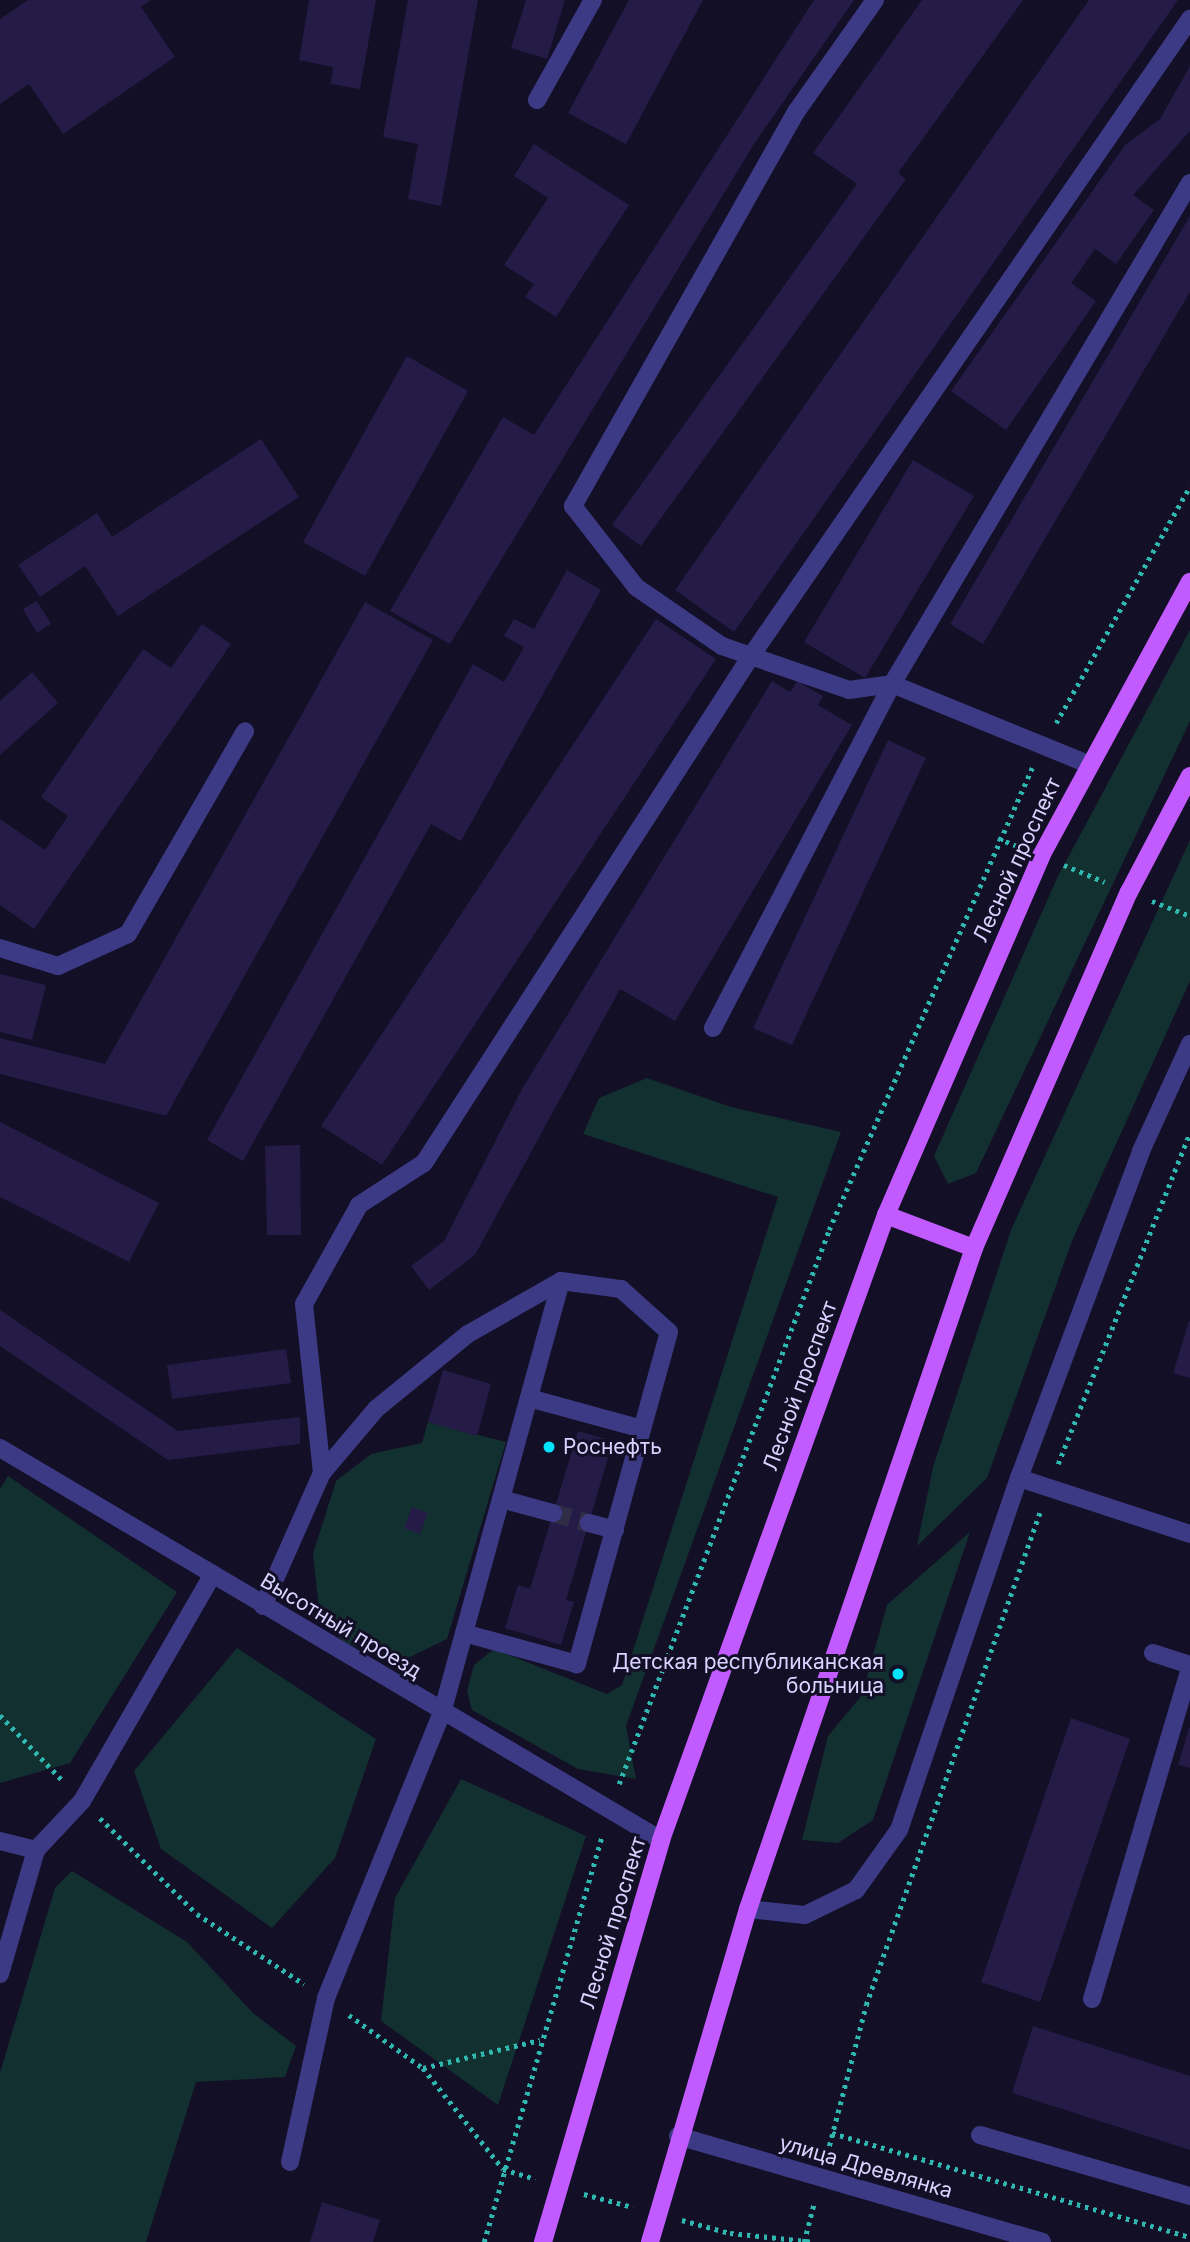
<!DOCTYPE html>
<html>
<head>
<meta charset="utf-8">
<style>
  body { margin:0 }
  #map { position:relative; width:1190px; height:2242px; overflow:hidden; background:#130f26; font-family:Inter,sans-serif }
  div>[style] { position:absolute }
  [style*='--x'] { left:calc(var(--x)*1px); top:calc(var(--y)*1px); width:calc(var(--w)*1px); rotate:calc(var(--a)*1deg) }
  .green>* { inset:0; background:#12302f }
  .building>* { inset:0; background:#241b47 }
  .minor-tunnel>* { height:18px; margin-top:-9px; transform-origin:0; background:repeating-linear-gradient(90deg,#312d47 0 18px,transparent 0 27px) }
  .path>* { height:4.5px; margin-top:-2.25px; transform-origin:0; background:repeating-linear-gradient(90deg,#2fb8b0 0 3.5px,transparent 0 8.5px) }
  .minor>* { height:18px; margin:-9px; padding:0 9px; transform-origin:9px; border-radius:9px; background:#3d3a85 }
  .major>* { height:18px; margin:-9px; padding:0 9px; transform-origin:9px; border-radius:9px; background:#c25bff }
  .dots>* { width:19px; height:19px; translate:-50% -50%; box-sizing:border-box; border:4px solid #130f26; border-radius:50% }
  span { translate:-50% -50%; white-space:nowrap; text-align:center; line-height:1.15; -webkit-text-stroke:6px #130f26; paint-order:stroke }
  .street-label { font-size:21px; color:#d9d4ff }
  .poi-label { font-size:21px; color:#d9d4ff }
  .left { translate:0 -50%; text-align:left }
  .right { translate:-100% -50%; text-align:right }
</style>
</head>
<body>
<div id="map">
  <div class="green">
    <i style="clip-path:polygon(1190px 630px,1190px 721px,976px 1173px,948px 1184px,934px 1156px,1057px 878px)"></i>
    <i style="clip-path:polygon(1190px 840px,1190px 981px,1072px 1241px,987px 1478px,917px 1546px,933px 1467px,1011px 1230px)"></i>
    <i style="clip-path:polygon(647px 1078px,731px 1107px,841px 1132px,626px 1726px,636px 1779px,578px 1769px,472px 1710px,467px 1691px,474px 1665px,494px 1649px,607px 1694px,622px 1685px,778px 1197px,583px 1134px,599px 1098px)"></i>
    <i style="clip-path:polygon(428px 1422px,506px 1442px,447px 1639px,408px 1658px,386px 1660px,344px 1642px,320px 1619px,313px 1554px,336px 1481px,371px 1454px,422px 1443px)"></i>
    <i style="clip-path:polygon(8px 1476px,177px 1592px,70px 1763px,0 1783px,0 1489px)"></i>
    <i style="clip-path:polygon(970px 1532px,873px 1820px,838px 1843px,802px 1840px,828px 1736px,862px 1695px,887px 1605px)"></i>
    <i style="clip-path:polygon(237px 1648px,376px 1739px,335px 1858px,272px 1928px,161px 1849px,134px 1771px)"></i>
    <i style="clip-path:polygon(461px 1779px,586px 1836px,498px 2105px,381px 2021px,395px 1898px)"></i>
    <i style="clip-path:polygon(72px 1871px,187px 1942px,253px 2013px,296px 2046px,285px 2077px,196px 2082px,146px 2242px,0 2242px,0 2073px,55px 1888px)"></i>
  </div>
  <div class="building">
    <i style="clip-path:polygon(28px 0,151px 0,141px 7px,175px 57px,63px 134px,29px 84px,0 104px,0 19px)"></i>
    <i style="clip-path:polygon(309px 0,376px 0,360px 89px,331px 84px,333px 67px,299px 60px)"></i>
    <i style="clip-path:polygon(408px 0,478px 0,441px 206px,408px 199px,418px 144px,383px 137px)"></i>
    <i style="clip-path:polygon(526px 0,565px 0,547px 59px,511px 48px)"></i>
    <i style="clip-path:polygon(629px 0,703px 0,626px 144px,568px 113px)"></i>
    <i style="clip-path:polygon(814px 0,854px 0,754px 144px,450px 644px,390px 611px,503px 417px,534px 435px)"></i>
    <i style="clip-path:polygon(922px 0,1023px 0,898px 173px,906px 179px,641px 546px,612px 525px,857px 184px,813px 153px)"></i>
    <i style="clip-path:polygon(1089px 0,1178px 0,734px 632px,675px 590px)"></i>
    <i style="clip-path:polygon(1190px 66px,1190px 131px,1133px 195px,1154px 210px,1116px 264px,1095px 249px,1071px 283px,1096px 301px,1006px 430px,951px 391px,1125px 145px,1160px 119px)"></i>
    <i style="clip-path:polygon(534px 144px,629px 205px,556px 317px,525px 297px,534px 284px,504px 265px,548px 198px,514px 176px)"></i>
    <i style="clip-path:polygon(1190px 216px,1190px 292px,983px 644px,950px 624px)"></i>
    <i style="clip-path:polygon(407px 356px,468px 391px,365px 576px,303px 542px)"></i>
    <i style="clip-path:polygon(261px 439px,299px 497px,118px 616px,85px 566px,40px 597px,18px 565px,97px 513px,112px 537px)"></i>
    <i style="clip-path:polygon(913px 460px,974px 496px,865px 678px,804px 642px)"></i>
    <i style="clip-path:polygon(567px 570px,601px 590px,461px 841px,431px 824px,243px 1161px,207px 1140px,473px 664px,504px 682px,524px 647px,504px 636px,514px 619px,534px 629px)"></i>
    <i style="clip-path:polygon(37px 601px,51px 624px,37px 633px,23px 609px)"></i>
    <i style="clip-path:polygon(365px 602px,433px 640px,166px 1116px,0 1074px,0 1038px,105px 1064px)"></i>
    <i style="clip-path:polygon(656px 619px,716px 659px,382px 1165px,321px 1126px)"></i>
    <i style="clip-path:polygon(202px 624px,231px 644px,34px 929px,0 905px,0 819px,45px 850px,68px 816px,41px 797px,143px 649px,171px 668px)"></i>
    <i style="clip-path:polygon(32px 672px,58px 703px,0 755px,0 701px)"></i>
    <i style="clip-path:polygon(772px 681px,790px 692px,797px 681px,823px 696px,818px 705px,852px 725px,675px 1021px,620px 989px,475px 1255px,429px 1290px,411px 1266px,444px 1241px,522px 1089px)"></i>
    <i style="clip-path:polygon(888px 740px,926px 758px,792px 1045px,753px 1028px)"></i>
    <i style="clip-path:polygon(0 974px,46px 985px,32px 1040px,0 1032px)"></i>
    <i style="clip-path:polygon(0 1122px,159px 1203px,129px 1262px,0 1197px)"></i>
    <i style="clip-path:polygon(300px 1145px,301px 1235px,267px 1235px,265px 1146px)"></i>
    <i style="clip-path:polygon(0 1310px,178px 1431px,300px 1417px,300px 1444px,168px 1460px,0 1346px)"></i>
    <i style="clip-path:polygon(1189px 1321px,1190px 1321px,1190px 1378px,1173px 1373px)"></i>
    <i style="clip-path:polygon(286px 1349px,291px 1383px,172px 1399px,167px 1365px)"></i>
    <i style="clip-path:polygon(443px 1370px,491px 1384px,477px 1436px,428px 1422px)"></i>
    <i style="clip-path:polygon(578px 1431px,613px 1441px,566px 1600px,574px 1602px,561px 1645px,505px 1628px,518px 1585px,530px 1589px)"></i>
    <i style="clip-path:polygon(412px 1507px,428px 1513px,420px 1534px,404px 1528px)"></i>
    <i style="clip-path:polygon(1071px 1718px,1130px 1739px,1040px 2002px,981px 1982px)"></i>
    <i style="clip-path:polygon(1189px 1728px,1190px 1728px,1190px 1768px,1178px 1765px)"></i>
    <i style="clip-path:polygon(1033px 2026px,1190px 2076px,1190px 2150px,1012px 2093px)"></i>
    <i style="clip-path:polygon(322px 2202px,380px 2220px,373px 2242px,310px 2242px)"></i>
  </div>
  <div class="minor-tunnel">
    <i style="--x:553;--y:1513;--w:37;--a:16"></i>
  </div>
  <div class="path">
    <i style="--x:1056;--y:723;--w:272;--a:-60.5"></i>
    <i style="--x:998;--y:838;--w:21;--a:23"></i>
    <i style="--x:1064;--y:865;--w:44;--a:22.5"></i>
    <i style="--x:1152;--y:901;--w:41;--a:21.5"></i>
    <i style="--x:1058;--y:1464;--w:356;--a:-68.3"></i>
    <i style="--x:0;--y:1715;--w:93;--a:46.3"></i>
    <i style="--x:619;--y:1784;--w:592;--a:-69.24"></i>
    <i style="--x:829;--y:1230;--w:505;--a:-66.28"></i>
    <i style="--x:100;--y:1818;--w:136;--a:44.7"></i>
    <i style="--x:197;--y:1914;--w:128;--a:33.2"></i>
    <i style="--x:349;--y:2015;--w:91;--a:35.6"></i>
    <i style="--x:423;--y:2068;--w:129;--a:51.6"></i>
    <i style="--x:503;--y:2169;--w:34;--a:17"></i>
    <i style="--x:423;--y:2068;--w:120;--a:-13.5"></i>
    <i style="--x:832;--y:2133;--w:373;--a:16.2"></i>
    <i style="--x:827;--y:2154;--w:154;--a:-75.3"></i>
    <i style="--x:866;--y:2005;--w:523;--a:-70.56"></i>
    <i style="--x:584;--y:2194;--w:51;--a:14.9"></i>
    <i style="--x:682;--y:2220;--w:50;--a:15.2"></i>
    <i style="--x:730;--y:2233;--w:85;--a:6"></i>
    <i style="--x:484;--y:2242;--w:424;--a:-73.8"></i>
    <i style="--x:804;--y:2242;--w:40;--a:-75.6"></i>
  </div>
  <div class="minor">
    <i style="--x:875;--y:0;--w:137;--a:125.2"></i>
    <i style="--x:796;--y:112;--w:453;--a:119.5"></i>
    <i style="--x:573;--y:506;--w:103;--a:52.1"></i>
    <i style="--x:636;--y:587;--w:104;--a:34.5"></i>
    <i style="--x:722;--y:646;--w:134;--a:19.1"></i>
    <i style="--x:849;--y:690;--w:43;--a:-7.9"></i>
    <i style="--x:892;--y:684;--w:212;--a:22.2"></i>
    <i style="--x:537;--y:100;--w:115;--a:-60.8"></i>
    <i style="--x:0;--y:948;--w:61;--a:17.2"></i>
    <i style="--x:58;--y:966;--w:77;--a:-24.6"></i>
    <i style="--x:128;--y:934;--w:234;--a:-60"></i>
    <i style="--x:713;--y:1028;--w:388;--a:-62.5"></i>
    <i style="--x:892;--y:684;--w:583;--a:-59.26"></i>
    <i style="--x:529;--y:1398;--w:117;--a:15.3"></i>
    <i style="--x:0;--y:1448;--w:768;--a:30.67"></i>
    <i style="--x:322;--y:1473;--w:170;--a:-96.1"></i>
    <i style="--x:304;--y:1304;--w:113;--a:-60.9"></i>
    <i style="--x:359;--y:1205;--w:77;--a:-32.9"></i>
    <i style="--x:424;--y:1163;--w:603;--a:-57.18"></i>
    <i style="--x:751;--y:656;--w:774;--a:-55.43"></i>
    <i style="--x:1019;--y:1478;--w:180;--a:18.1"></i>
    <i style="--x:501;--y:1499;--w:54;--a:15.1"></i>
    <i style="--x:589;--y:1523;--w:27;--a:15"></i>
    <i style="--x:263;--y:1606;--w:145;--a:-66.1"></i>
    <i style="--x:322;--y:1473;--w:84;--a:-49.8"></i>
    <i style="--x:376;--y:1409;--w:119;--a:-39.2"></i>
    <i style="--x:468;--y:1334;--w:107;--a:-29.7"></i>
    <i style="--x:561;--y:1281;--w:61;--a:7.6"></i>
    <i style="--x:621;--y:1289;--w:64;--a:41.9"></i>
    <i style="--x:669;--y:1332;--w:345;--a:105.5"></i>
    <i style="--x:577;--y:1664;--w:117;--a:-164.7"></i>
    <i style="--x:1153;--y:1653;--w:39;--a:18"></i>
    <i style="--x:0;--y:1841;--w:37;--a:14"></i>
    <i style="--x:748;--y:1909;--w:57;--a:6"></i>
    <i style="--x:805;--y:1915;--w:57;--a:-26.1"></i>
    <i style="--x:856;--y:1890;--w:74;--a:-54.4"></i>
    <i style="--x:899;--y:1830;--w:372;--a:-71.2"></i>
    <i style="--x:1019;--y:1478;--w:349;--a:-69.5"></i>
    <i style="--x:1141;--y:1151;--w:118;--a:-65.4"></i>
    <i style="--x:0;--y:1974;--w:129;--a:-73.8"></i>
    <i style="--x:36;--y:1850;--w:67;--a:-46.8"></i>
    <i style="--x:82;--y:1801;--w:262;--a:-60"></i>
    <i style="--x:1092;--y:1999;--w:345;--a:-73.5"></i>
    <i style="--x:980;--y:2135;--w:219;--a:16.2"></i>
    <i style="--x:678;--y:2136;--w:379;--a:16.2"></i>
    <i style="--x:290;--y:2162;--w:168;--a:-77.6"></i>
    <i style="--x:326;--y:1998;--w:308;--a:-67.9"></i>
    <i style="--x:442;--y:1713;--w:448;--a:-74.6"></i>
  </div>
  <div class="major">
    <i style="--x:886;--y:1215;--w:94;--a:20.6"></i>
    <i style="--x:543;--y:2242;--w:419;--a:-73.6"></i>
    <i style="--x:661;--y:1840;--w:664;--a:-70.2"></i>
    <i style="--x:886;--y:1215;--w:391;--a:-66.6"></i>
    <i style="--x:1041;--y:856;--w:312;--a:-61.5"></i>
    <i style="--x:650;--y:2242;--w:347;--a:-73.6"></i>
    <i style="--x:748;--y:1909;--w:699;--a:-71.12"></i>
    <i style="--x:974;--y:1248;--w:388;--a:-66.5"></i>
    <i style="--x:1129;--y:892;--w:131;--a:-62.3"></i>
  </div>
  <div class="dots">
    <i style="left:549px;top:1447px;background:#00e5ff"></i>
    <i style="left:898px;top:1674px;background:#00e5ff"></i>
  </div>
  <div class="street-label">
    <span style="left:1017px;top:860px;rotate:-65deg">Лесной проспект</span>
    <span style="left:800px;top:1386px;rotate:-70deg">Лесной проспект</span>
    <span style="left:341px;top:1626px;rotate:31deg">Высотный проезд</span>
    <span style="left:613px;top:1923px;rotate:-73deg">Лесной проспект</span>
    <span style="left:866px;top:2167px;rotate:16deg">улица Древлянка</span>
  </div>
  <div class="poi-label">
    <span class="left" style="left:563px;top:1447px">Роснефть</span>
    <span class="right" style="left:884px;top:1674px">Детская республиканская<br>больница</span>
  </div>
</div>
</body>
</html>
